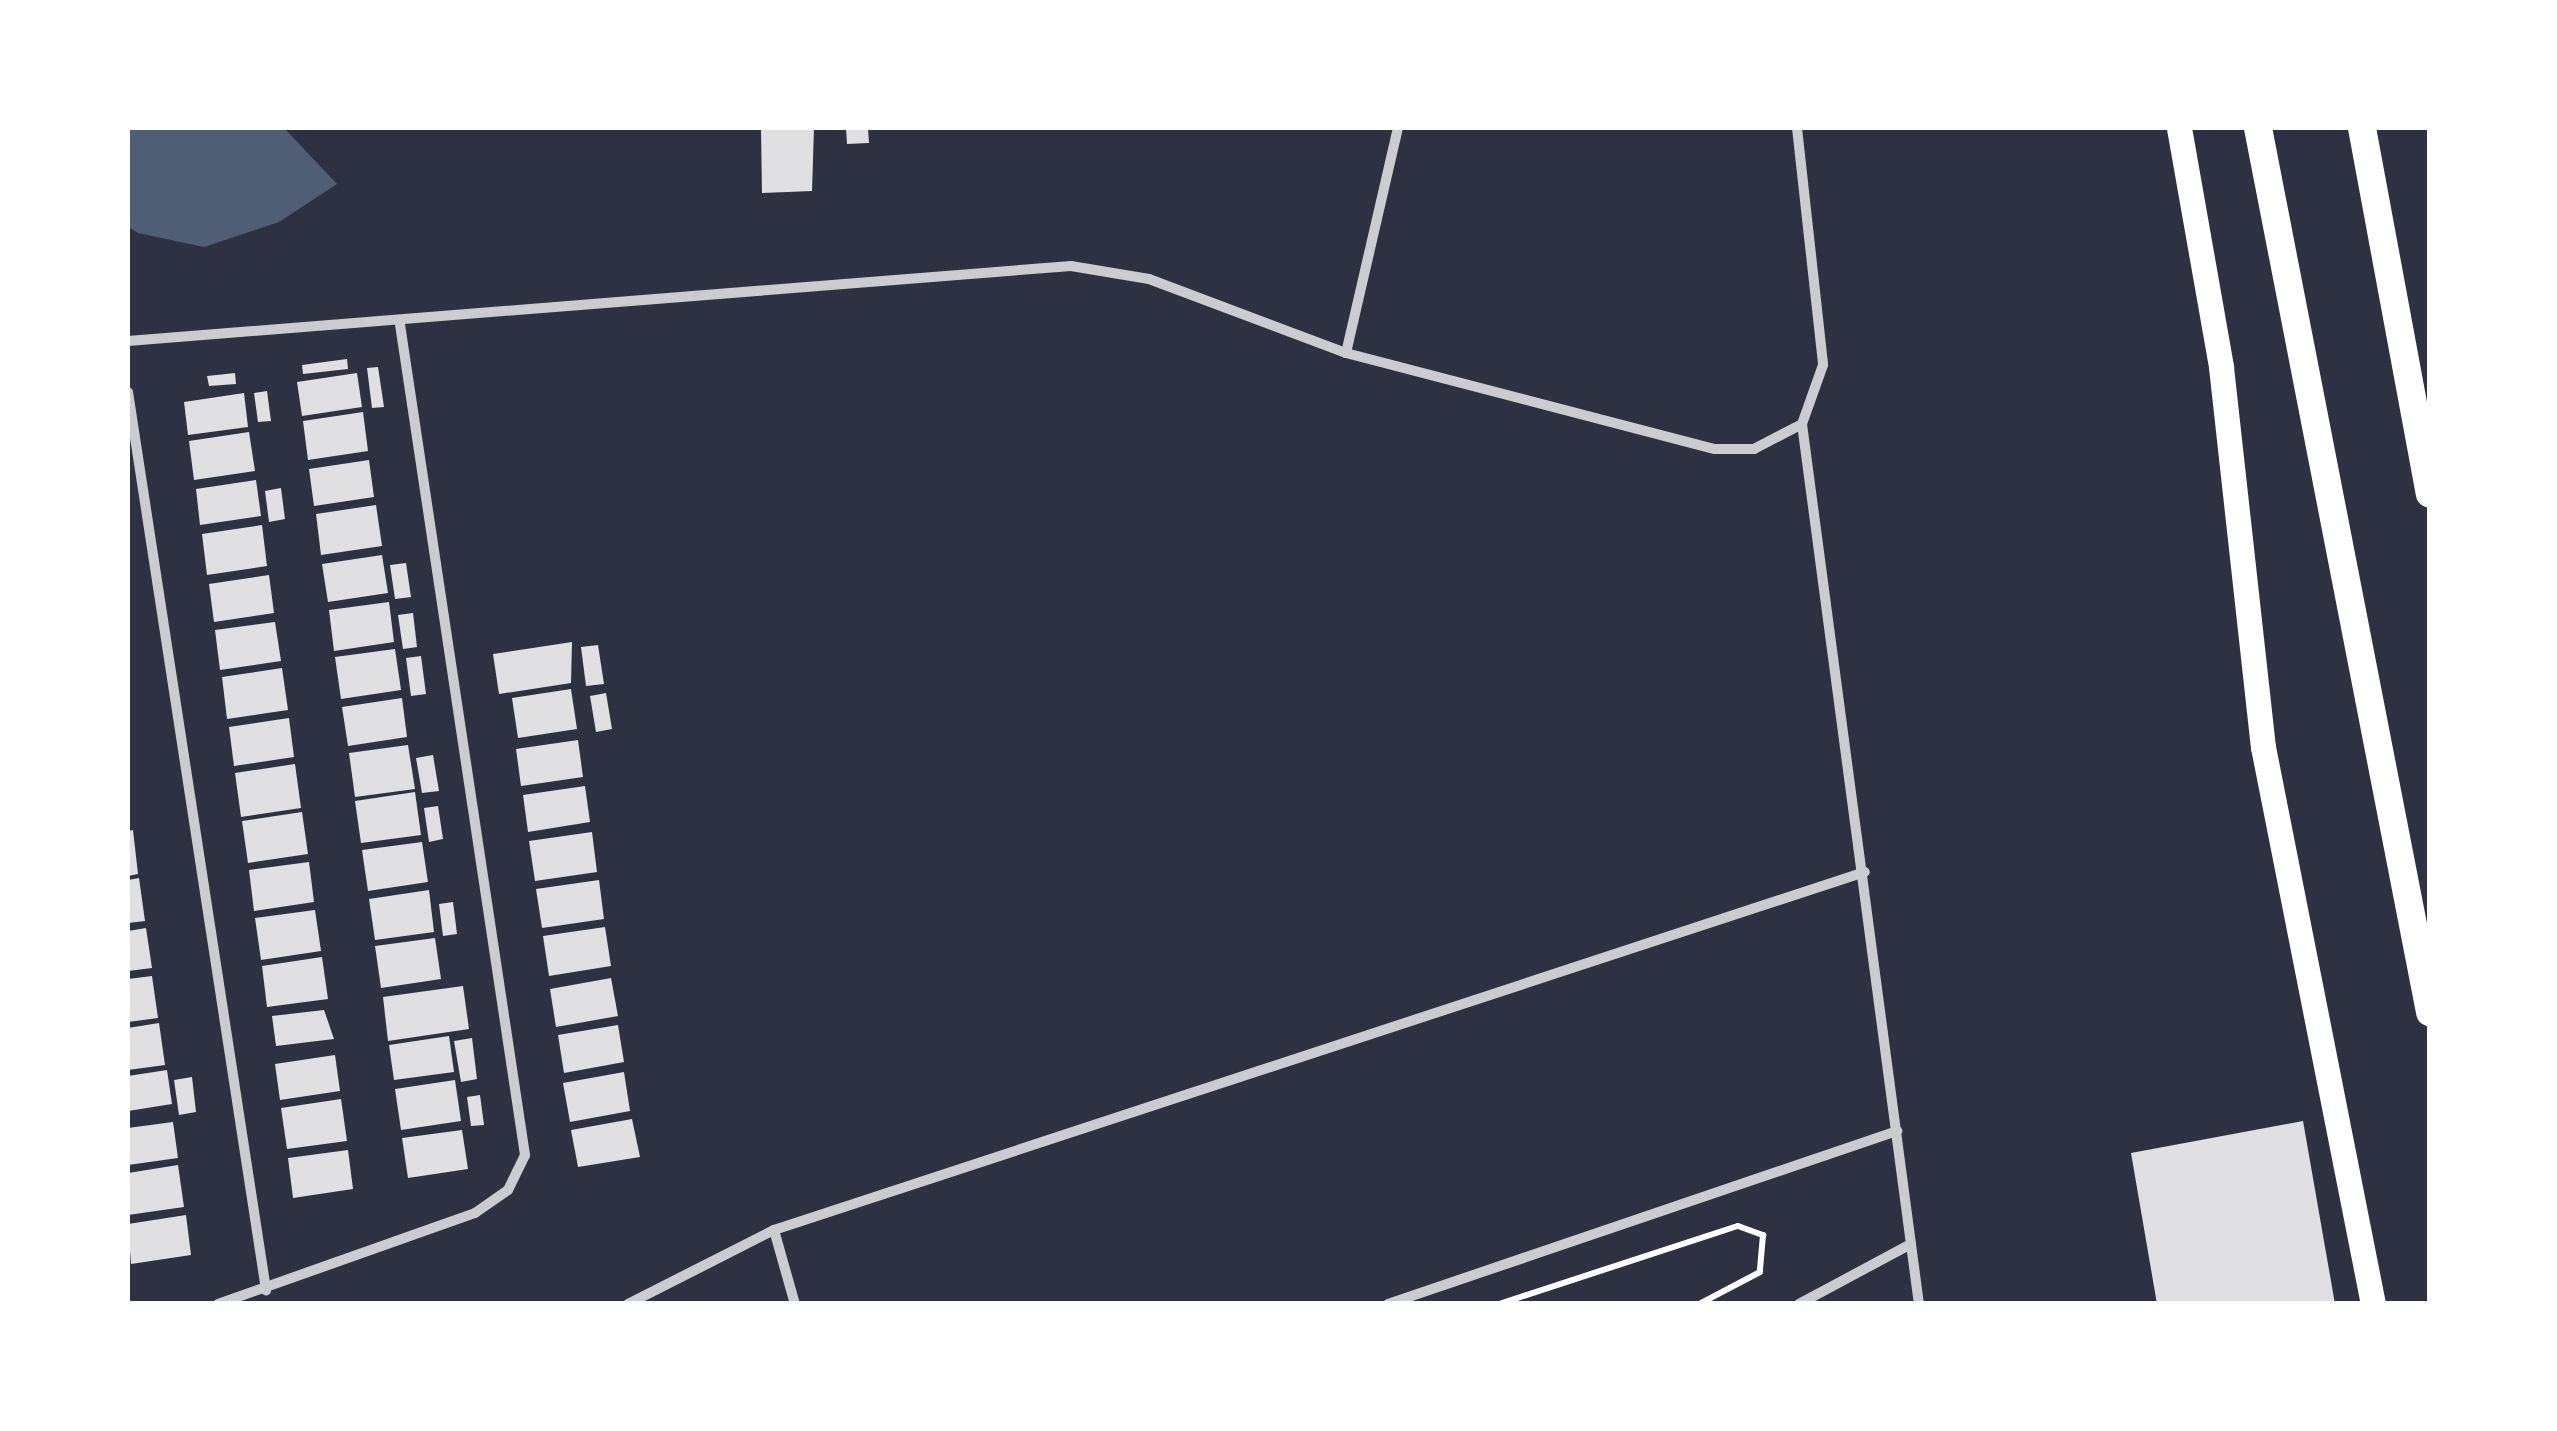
<!DOCTYPE html>
<html>
<head>
<meta charset="utf-8">
<style>
  body { margin:0 }
  #map { position:relative; width:2557px; height:1431px; overflow:hidden; background:#2d3142; font-family:"Fira Sans Condensed",sans-serif }
  div>[style] { position:absolute }
  [style*='--x'] { left:calc(var(--x)*1px); top:calc(var(--y)*1px); width:calc(var(--w)*1px); rotate:calc(var(--a)*1deg) }
  .water>* { inset:0; background:#4f5d75 }
  .building>* { inset:0; background:#e0e0e3 }
  .path>* { height:6px; margin:-3px; padding:0 3px; transform-origin:3px; border-radius:3px; background:#fff }
  .minor>* { height:10px; margin:-5px; padding:0 5px; transform-origin:5px; border-radius:5px; background:#caccd0 }
  .primary>* { height:25px; margin:-12.5px; padding:0 12.5px; transform-origin:12.5px; border-radius:12.5px; background:#fff }
  .trunk>* { height:28px; margin:-14px; padding:0 14px; transform-origin:14px; border-radius:14px; background:#fff }
  span { translate:-50% -50%; white-space:nowrap; text-align:center; line-height:1.15; -webkit-text-stroke:10px #fff; paint-order:stroke }
  .frame { position:absolute; inset:0; border:130px solid #fff; pointer-events:none }
</style>
</head>
<body>
<div id="map">
  <div class="water">
    <i style="clip-path:polygon(128px 128px,284px 128px,337px 184px,279px 222px,204px 247px,138px 233px,128px 227px)"></i>
  </div>
  <div class="building">
    <i style="clip-path:polygon(761px 128px,814px 128px,812px 191px,762px 193px)"></i>
    <i style="clip-path:polygon(846px 128px,868px 128px,869px 143px,847px 144px)"></i>
    <i style="clip-path:polygon(347px 359px,348px 369px,303px 374px,302px 365px)"></i>
    <i style="clip-path:polygon(378px 367px,384px 407px,372px 408px,367px 368px)"></i>
    <i style="clip-path:polygon(235px 373px,236px 384px,209px 386px,207px 376px)"></i>
    <i style="clip-path:polygon(357px 373px,362px 407px,302px 416px,297px 382px)"></i>
    <i style="clip-path:polygon(267px 391px,271px 421px,258px 422px,254px 393px)"></i>
    <i style="clip-path:polygon(244px 393px,248px 427px,188px 435px,184px 402px)"></i>
    <i style="clip-path:polygon(363px 412px,368px 451px,308px 460px,303px 421px)"></i>
    <i style="clip-path:polygon(249px 432px,255px 471px,194px 480px,189px 441px)"></i>
    <i style="clip-path:polygon(369px 460px,374px 497px,314px 506px,309px 469px)"></i>
    <i style="clip-path:polygon(256px 480px,261px 516px,200px 525px,196px 489px)"></i>
    <i style="clip-path:polygon(281px 488px,285px 519px,269px 522px,265px 491px)"></i>
    <i style="clip-path:polygon(376px 505px,382px 546px,321px 555px,316px 514px)"></i>
    <i style="clip-path:polygon(262px 525px,267px 566px,207px 575px,202px 534px)"></i>
    <i style="clip-path:polygon(382px 555px,388px 593px,328px 602px,322px 564px)"></i>
    <i style="clip-path:polygon(406px 563px,411px 597px,395px 599px,390px 565px)"></i>
    <i style="clip-path:polygon(269px 575px,274px 613px,214px 622px,209px 584px)"></i>
    <i style="clip-path:polygon(389px 602px,394px 642px,334px 651px,329px 610px)"></i>
    <i style="clip-path:polygon(413px 613px,417px 647px,403px 649px,398px 615px)"></i>
    <i style="clip-path:polygon(275px 622px,281px 661px,220px 670px,215px 630px)"></i>
    <i style="clip-path:polygon(572px 642px,571px 683px,499px 694px,493px 654px)"></i>
    <i style="clip-path:polygon(598px 645px,604px 684px,586px 686px,581px 647px)"></i>
    <i style="clip-path:polygon(395px 649px,401px 690px,341px 699px,335px 657px)"></i>
    <i style="clip-path:polygon(421px 656px,426px 694px,411px 696px,406px 658px)"></i>
    <i style="clip-path:polygon(282px 668px,288px 710px,227px 719px,222px 677px)"></i>
    <i style="clip-path:polygon(571px 689px,577px 729px,518px 738px,512px 698px)"></i>
    <i style="clip-path:polygon(606px 693px,612px 729px,596px 732px,590px 696px)"></i>
    <i style="clip-path:polygon(402px 698px,407px 737px,348px 746px,342px 707px)"></i>
    <i style="clip-path:polygon(289px 718px,294px 757px,234px 766px,229px 727px)"></i>
    <i style="clip-path:polygon(578px 740px,583px 777px,521px 786px,516px 749px)"></i>
    <i style="clip-path:polygon(408px 745px,415px 789px,355px 797px,349px 753px)"></i>
    <i style="clip-path:polygon(433px 755px,439px 791px,422px 793px,416px 758px)"></i>
    <i style="clip-path:polygon(295px 764px,301px 808px,241px 817px,235px 773px)"></i>
    <i style="clip-path:polygon(585px 786px,590px 822px,528px 832px,523px 795px)"></i>
    <i style="clip-path:polygon(415px 792px,421px 835px,361px 843px,355px 801px)"></i>
    <i style="clip-path:polygon(438px 806px,443px 839px,429px 842px,424px 808px)"></i>
    <i style="clip-path:polygon(302px 812px,308px 854px,248px 863px,242px 821px)"></i>
    <i style="clip-path:polygon(133px 830px,138px 874px,128px 876px,128px 831px)"></i>
    <i style="clip-path:polygon(592px 832px,597px 872px,535px 881px,529px 841px)"></i>
    <i style="clip-path:polygon(422px 842px,428px 882px,368px 891px,362px 850px)"></i>
    <i style="clip-path:polygon(309px 862px,314px 902px,254px 911px,249px 870px)"></i>
    <i style="clip-path:polygon(139px 878px,145px 921px,128px 923px,128px 880px)"></i>
    <i style="clip-path:polygon(599px 880px,604px 919px,542px 928px,536px 889px)"></i>
    <i style="clip-path:polygon(429px 890px,434px 932px,375px 940px,369px 899px)"></i>
    <i style="clip-path:polygon(453px 902px,457px 934px,443px 936px,439px 904px)"></i>
    <i style="clip-path:polygon(315px 910px,321px 951px,261px 960px,255px 918px)"></i>
    <i style="clip-path:polygon(605px 927px,611px 966px,549px 976px,543px 936px)"></i>
    <i style="clip-path:polygon(146px 928px,152px 968px,128px 971px,128px 931px)"></i>
    <i style="clip-path:polygon(435px 938px,441px 979px,381px 988px,375px 946px)"></i>
    <i style="clip-path:polygon(322px 957px,328px 999px,267px 1007px,262px 966px)"></i>
    <i style="clip-path:polygon(152px 976px,158px 1018px,128px 1022px,128px 979px)"></i>
    <i style="clip-path:polygon(611px 978px,618px 1016px,556px 1027px,550px 989px)"></i>
    <i style="clip-path:polygon(463px 986px,469px 1029px,388px 1041px,383px 997px)"></i>
    <i style="clip-path:polygon(324px 1010px,334px 1039px,276px 1046px,272px 1016px)"></i>
    <i style="clip-path:polygon(159px 1023px,165px 1065px,128px 1070px,128px 1028px)"></i>
    <i style="clip-path:polygon(618px 1025px,624px 1062px,564px 1073px,558px 1035px)"></i>
    <i style="clip-path:polygon(449px 1036px,454px 1072px,394px 1080px,389px 1045px)"></i>
    <i style="clip-path:polygon(472px 1038px,477px 1079px,461px 1082px,454px 1041px)"></i>
    <i style="clip-path:polygon(335px 1055px,340px 1091px,280px 1100px,275px 1064px)"></i>
    <i style="clip-path:polygon(167px 1070px,172px 1104px,128px 1111px,128px 1076px)"></i>
    <i style="clip-path:polygon(624px 1072px,630px 1111px,570px 1122px,563px 1083px)"></i>
    <i style="clip-path:polygon(192px 1077px,196px 1112px,179px 1115px,174px 1080px)"></i>
    <i style="clip-path:polygon(455px 1080px,461px 1121px,401px 1130px,395px 1089px)"></i>
    <i style="clip-path:polygon(480px 1095px,484px 1125px,471px 1126px,467px 1097px)"></i>
    <i style="clip-path:polygon(341px 1099px,347px 1141px,287px 1149px,281px 1108px)"></i>
    <i style="clip-path:polygon(632px 1119px,640px 1157px,578px 1167px,571px 1130px)"></i>
    <i style="clip-path:polygon(2303px 1121px,2335px 1304px,2157px 1304px,2131px 1153px)"></i>
    <i style="clip-path:polygon(173px 1122px,178px 1158px,128px 1165px,128px 1128px)"></i>
    <i style="clip-path:polygon(462px 1130px,468px 1169px,408px 1178px,402px 1138px)"></i>
    <i style="clip-path:polygon(348px 1150px,353px 1189px,293px 1198px,288px 1158px)"></i>
    <i style="clip-path:polygon(178px 1165px,184px 1207px,128px 1215px,128px 1173px)"></i>
    <i style="clip-path:polygon(186px 1215px,191px 1255px,131px 1264px,128px 1224px)"></i>
  </div>
  <div class="path">
    <i style="--x:1499;--y:1304;--w:251;--a:-18.1"></i>
    <i style="--x:1738;--y:1226;--w:27;--a:20"></i>
    <i style="--x:1763;--y:1235;--w:37;--a:95"></i>
    <i style="--x:1760;--y:1272;--w:69;--a:152.3"></i>
  </div>
  <div class="minor">
    <i style="--x:1797;--y:128;--w:238;--a:83.7"></i>
    <i style="--x:1823;--y:365;--w:63;--a:109.6"></i>
    <i style="--x:128;--y:341;--w:946;--a:-4.55"></i>
    <i style="--x:1071;--y:266;--w:79;--a:9.5"></i>
    <i style="--x:1149;--y:279;--w:210;--a:20.6"></i>
    <i style="--x:1346;--y:353;--w:381;--a:14.6"></i>
    <i style="--x:1715;--y:449;--w:39;--a:0"></i>
    <i style="--x:1754;--y:449;--w:54;--a:-27.5"></i>
    <i style="--x:1346;--y:353;--w:231;--a:-77"></i>
    <i style="--x:128;--y:392;--w:909;--a:81.26"></i>
    <i style="--x:1802;--y:424;--w:888;--a:82.43"></i>
    <i style="--x:774;--y:1230;--w:77;--a:74.2"></i>
    <i style="--x:218;--y:1304;--w:273;--a:-19.5"></i>
    <i style="--x:475;--y:1213;--w:40;--a:-34.9"></i>
    <i style="--x:508;--y:1190;--w:39;--a:-64"></i>
    <i style="--x:525;--y:1155;--w:839;--a:-98.56"></i>
    <i style="--x:628;--y:1304;--w:164;--a:-26.9"></i>
    <i style="--x:774;--y:1230;--w:1148;--a:-18.17"></i>
    <i style="--x:1388;--y:1304;--w:538;--a:-18.77"></i>
    <i style="--x:1799;--y:1304;--w:127;--a:-28.2"></i>
  </div>
  <div class="primary">
    <i style="--x:2179;--y:128;--w:243;--a:80"></i>
    <i style="--x:2221;--y:367;--w:382;--a:83.7"></i>
    <i style="--x:2263;--y:747;--w:568;--a:78.83"></i>
  </div>
  <div class="trunk">
    <i style="--x:2258;--y:128;--w:901;--a:78.99"></i>
    <i style="--x:2362;--y:128;--w:372;--a:79.5"></i>
  </div>
  <div class="frame"></div>
</div>
</body>
</html>
